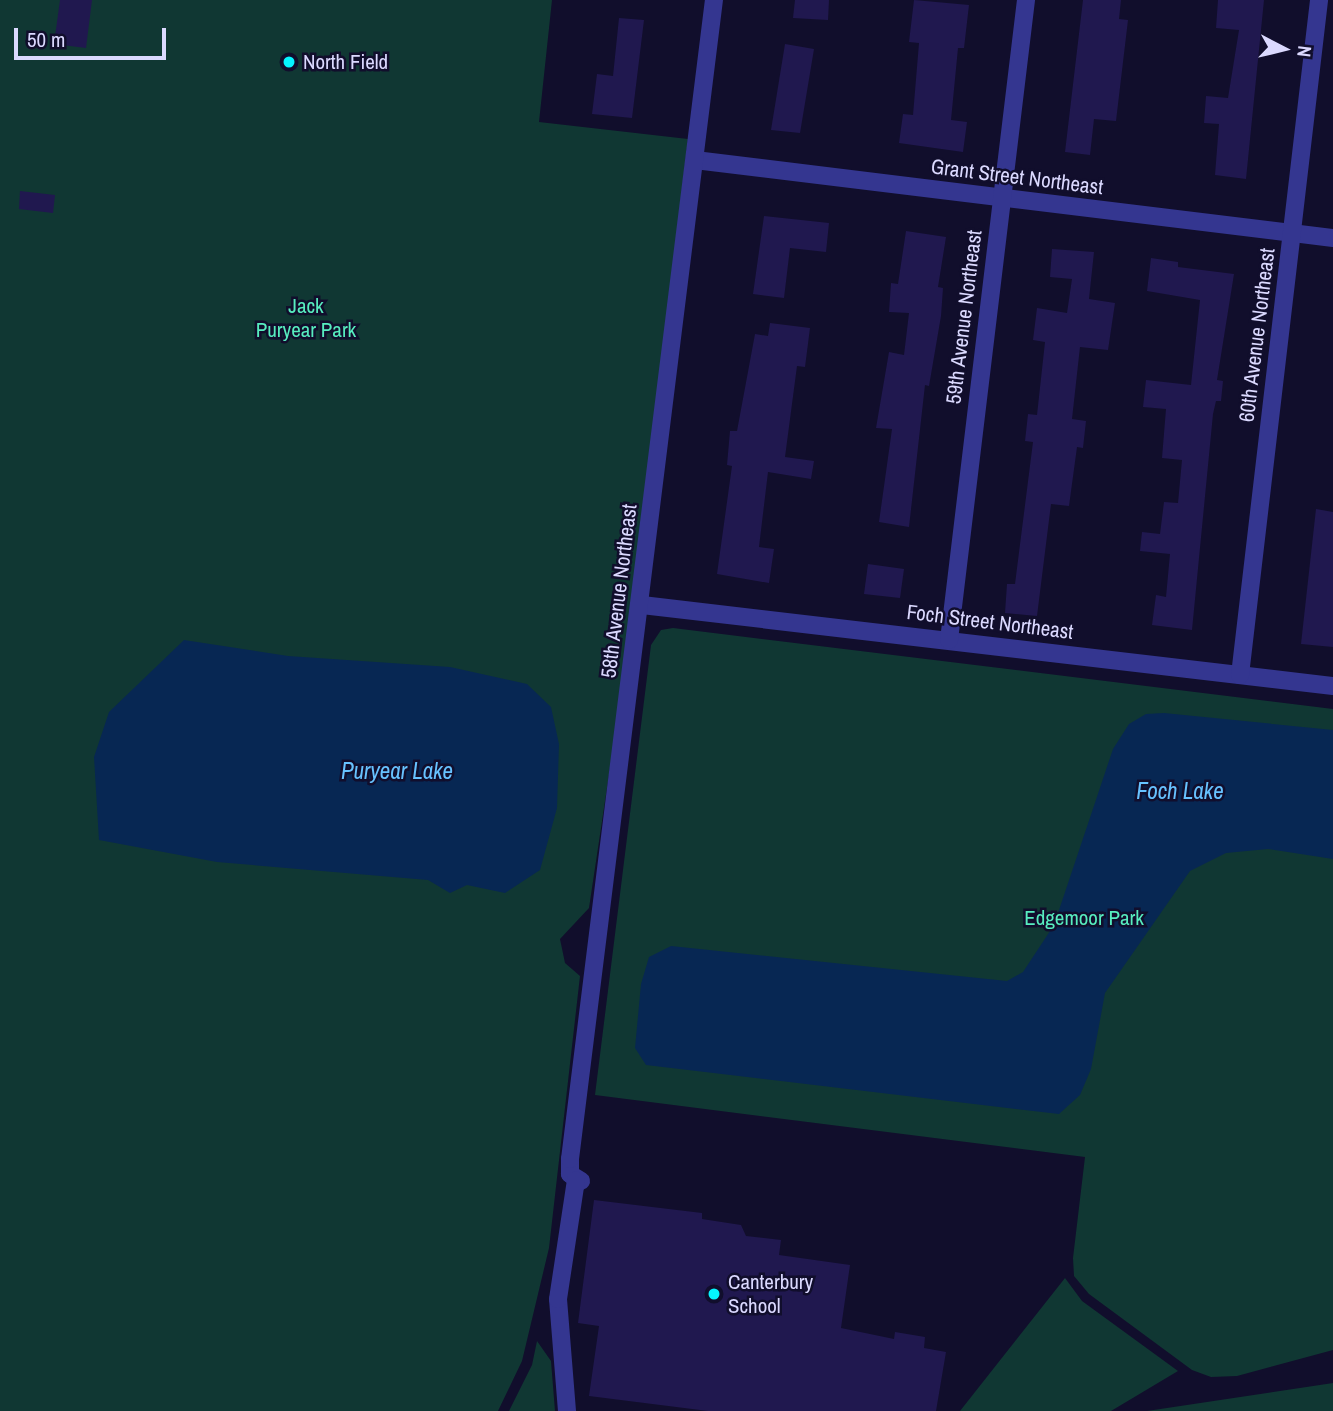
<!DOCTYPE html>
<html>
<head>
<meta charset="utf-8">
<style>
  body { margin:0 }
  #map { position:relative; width:1333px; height:1411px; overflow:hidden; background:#110e2c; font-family:"Archivo Narrow",sans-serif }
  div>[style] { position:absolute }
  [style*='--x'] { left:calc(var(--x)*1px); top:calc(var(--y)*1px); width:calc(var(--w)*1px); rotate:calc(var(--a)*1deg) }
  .green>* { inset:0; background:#103733 }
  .water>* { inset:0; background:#072753 }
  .building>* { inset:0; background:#20184f }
  .minor>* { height:18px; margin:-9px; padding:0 9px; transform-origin:9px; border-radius:9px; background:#343690 }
  .dots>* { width:19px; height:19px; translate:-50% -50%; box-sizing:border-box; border:4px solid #110e2c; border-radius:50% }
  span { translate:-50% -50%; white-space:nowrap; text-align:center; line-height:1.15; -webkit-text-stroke:5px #110e2c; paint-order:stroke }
  .poi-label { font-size:21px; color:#dbd9ff }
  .left { translate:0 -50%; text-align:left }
  .street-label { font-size:21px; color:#dbd9ff }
  .park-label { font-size:21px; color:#57edbf }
  .water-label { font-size:23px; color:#67c2ff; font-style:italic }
  .north { position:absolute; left:1249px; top:14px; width:70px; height:70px; -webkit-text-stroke:5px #110e2c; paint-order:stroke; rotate:97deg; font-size:19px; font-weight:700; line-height:28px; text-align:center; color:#dbd9ff }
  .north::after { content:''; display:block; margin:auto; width:24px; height:32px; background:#dbd9ff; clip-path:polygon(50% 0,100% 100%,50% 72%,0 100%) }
  .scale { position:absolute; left:14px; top:28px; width:152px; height:32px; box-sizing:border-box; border:4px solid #dbd9ff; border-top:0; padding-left:9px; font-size:21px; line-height:24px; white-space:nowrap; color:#dbd9ff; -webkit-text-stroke:5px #110e2c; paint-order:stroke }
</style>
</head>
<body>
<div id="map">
  <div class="green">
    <i style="clip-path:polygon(0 0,552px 0,539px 122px,688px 139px,623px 681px,589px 908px,560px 939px,565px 963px,580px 976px,549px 1248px,522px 1361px,498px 1411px,0 1411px)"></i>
    <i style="clip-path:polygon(673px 628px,1333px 709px,1333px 1350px,1237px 1376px,1211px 1377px,1192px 1370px,1089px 1294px,1074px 1276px,1073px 1258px,1085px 1157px,595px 1095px,651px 645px,661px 630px)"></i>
    <i style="clip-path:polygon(1065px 1278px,1082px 1301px,1178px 1371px,1111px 1411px,960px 1411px)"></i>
    <i style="clip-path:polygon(537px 1341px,551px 1361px,555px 1411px,509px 1411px,532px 1365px)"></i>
    <i style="clip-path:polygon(1333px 1383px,1333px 1411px,1147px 1411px)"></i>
  </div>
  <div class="water">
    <i style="clip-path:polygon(184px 640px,288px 656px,450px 667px,527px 684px,551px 707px,559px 744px,557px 808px,540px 870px,505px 893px,467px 885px,450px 893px,428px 880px,217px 862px,99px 840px,94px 757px,109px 712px)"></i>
    <i style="clip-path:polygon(1164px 713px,1333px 730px,1333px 859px,1268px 849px,1226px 853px,1190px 871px,1105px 993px,1091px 1069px,1080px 1095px,1059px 1114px,646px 1065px,635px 1048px,641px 984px,649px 957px,671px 946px,1007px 981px,1023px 972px,1054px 925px,1113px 749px,1129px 724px,1146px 714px)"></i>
  </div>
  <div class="building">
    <i style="clip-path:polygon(60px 0,92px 0,86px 48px,54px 44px)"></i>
    <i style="clip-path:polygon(795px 0,829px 0,828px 20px,793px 18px)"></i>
    <i style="clip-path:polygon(914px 0,969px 5px,964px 48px,958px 48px,951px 120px,967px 122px,963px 152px,899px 143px,903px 114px,913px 115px,919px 43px,909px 42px)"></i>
    <i style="clip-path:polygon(1083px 0,1121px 0,1119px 19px,1128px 20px,1116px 121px,1094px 119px,1090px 155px,1065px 152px)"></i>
    <i style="clip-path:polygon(1218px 0,1264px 0,1246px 179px,1215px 175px,1219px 124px,1204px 123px,1206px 96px,1228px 98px,1239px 30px,1216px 28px)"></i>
    <i style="clip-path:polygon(619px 18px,644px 20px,632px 118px,592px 114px,597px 74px,613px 76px)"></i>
    <i style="clip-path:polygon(785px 44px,814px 49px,800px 133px,771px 130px)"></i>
    <i style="clip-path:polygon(20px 191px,55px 195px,53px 213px,19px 209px)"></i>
    <i style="clip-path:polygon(764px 216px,829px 223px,826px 252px,790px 248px,784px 298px,753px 294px)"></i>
    <i style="clip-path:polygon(906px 231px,946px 237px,938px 287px,943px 288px,941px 316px,929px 386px,925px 385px,909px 527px,879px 522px,892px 429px,876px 428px,889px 352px,904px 355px,909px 313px,889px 312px,891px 283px,898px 284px)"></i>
    <i style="clip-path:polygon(1052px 249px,1094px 252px,1089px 299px,1115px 303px,1108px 350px,1080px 347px,1072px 419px,1086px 421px,1083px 448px,1077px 447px,1069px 506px,1051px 504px,1037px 616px,1005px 613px,1007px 584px,1015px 584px,1033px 442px,1025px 441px,1028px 414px,1037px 415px,1045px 342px,1033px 340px,1037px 308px,1067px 313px,1072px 279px,1050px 277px)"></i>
    <i style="clip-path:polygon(1151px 258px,1178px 262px,1178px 267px,1234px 274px,1217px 380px,1223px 381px,1221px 401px,1216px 401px,1213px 414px,1192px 630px,1152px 625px,1156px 595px,1166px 597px,1170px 554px,1140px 551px,1142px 532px,1160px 534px,1164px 502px,1178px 503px,1182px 460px,1162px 458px,1166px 409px,1143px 407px,1146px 380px,1191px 385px,1200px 300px,1147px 291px)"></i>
    <i style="clip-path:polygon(770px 323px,810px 328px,805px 367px,797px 366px,785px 457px,814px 461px,811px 479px,768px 472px,759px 547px,774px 549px,769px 583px,717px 574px,732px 466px,727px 465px,730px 431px,737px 431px,755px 334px,768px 336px)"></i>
    <i style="clip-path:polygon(1316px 509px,1333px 512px,1333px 647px,1301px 644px)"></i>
    <i style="clip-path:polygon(868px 564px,904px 569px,900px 598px,864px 594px)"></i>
    <i style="clip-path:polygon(594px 1200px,702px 1213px,702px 1219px,741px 1225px,746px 1236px,781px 1240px,779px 1255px,850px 1265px,841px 1328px,894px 1339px,895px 1332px,925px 1337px,924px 1348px,946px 1352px,936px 1411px,708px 1411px,589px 1396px,599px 1326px,578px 1323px)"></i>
  </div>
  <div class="minor">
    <i style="--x:695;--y:160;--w:643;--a:6.97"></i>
    <i style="--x:642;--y:605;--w:696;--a:6.69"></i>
    <i style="--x:949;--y:640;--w:645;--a:-83.14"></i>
    <i style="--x:1240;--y:675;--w:680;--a:-83.32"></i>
    <i style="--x:581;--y:1181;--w:13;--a:-148"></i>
    <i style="--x:570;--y:1174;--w:15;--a:-90"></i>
    <i style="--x:570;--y:1159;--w:1168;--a:-82.92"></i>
    <i style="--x:567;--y:1411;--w:112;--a:-94.6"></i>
    <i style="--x:558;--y:1299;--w:120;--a:-81.4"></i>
  </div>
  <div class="dots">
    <i style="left:289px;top:62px;background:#05f5ff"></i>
    <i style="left:714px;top:1294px;background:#05f5ff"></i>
  </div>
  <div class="poi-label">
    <span class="left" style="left:303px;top:62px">North Field</span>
    <span class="left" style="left:728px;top:1294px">Canterbury<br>School</span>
  </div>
  <div class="street-label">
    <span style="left:1017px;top:177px;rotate:7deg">Grant Street Northeast</span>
    <span style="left:964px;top:317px;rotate:-83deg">59th Avenue Northeast</span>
    <span style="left:1257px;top:335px;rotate:-83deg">60th Avenue Northeast</span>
    <span style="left:619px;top:591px;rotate:-83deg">58th Avenue Northeast</span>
    <span style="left:990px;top:622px;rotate:7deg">Foch Street Northeast</span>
  </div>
  <div class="park-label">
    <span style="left:306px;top:318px">Jack<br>Puryear Park</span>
    <span style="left:1084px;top:918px">Edgemoor Park</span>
  </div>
  <div class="water-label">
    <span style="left:397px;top:771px">Puryear Lake</span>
    <span style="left:1180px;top:791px">Foch Lake</span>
  </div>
  <div class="north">N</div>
  <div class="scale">50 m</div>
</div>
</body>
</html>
